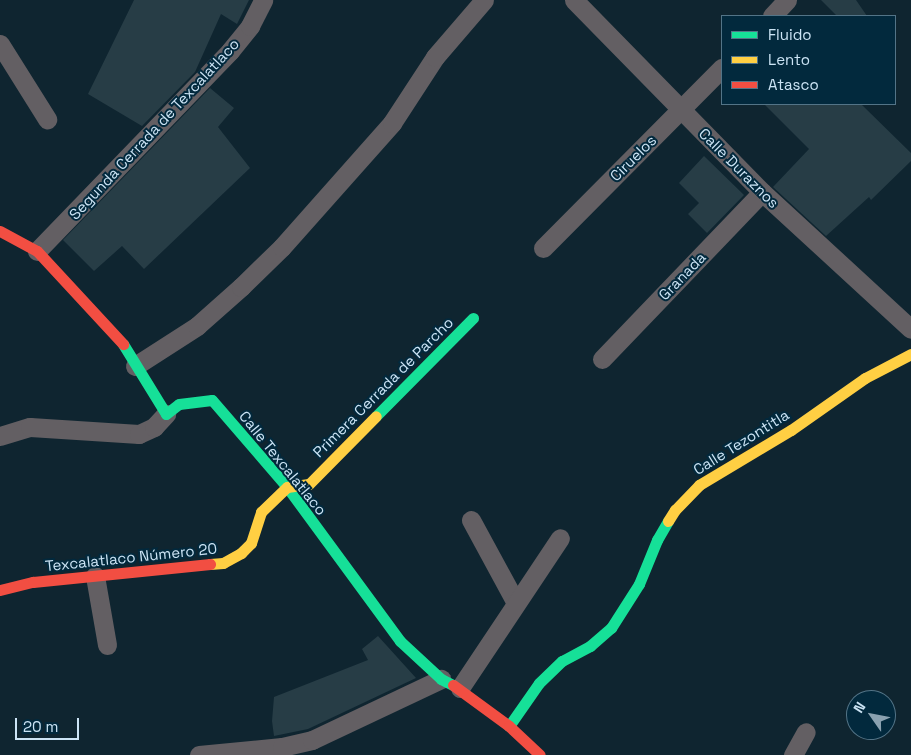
<!DOCTYPE html>
<html>
<head>
<meta charset="utf-8">
<style>
  body { margin:0 }
  #map { position:relative; width:911px; height:755px; overflow:hidden; background:#0f2530; font-family:"Space Grotesk",sans-serif }
  div>[style] { position:absolute }
  [style*='--x'] { left:calc(var(--x)*1px); top:calc(var(--y)*1px); width:calc(var(--w)*1px); rotate:calc(var(--a)*1deg) }
  .building>* { inset:0; background:#273d46 }
  .street>* { height:19px; margin:-9.5px; padding:0 9.5px; transform-origin:9.5px; border-radius:9.5px; background:#635f63 }
  .fast>* { height:11px; margin:-5.5px; padding:0 5.5px; transform-origin:5.5px; border-radius:5.5px; background:#16e098 }
  .slow>* { height:11px; margin:-5.5px; padding:0 5.5px; transform-origin:5.5px; border-radius:5.5px; background:#ffcf43 }
  .jam>* { height:11px; margin:-5.5px; padding:0 5.5px; transform-origin:5.5px; border-radius:5.5px; background:#f24e42 }
  span { translate:-50% -50%; white-space:nowrap; text-align:center; line-height:1.15; -webkit-text-stroke:4px #02293d; paint-order:stroke }
  .street-label { font-size:15px; color:#cce4f5 }
  .legend { position:absolute; left:721px; top:15px; width:175px; height:90px; box-sizing:border-box; background:#02293d; border:1px solid #537487; margin:0; padding:6px 9px; list-style:none; font-size:15px; color:#cce4f5 }
  .legend li { display:flex; align-items:center; gap:10px; height:25px }
  .legend b { width:25px; border:1px solid #537487 }
  .north { position:absolute; left:846px; top:690px; width:50px; height:50px; box-sizing:border-box; background:#02293d; border:1px solid #537487; border-radius:50%; rotate:303deg; font-size:14px; font-weight:700; line-height:20px; text-align:center; color:#cce4f5 }
  .north::after { content:''; display:block; margin:auto; width:18px; height:22px; background:#8aa1b0; clip-path:polygon(50% 0,100% 100%,50% 72%,0 100%) }
  .scale { position:absolute; left:15px; top:718px; width:64px; height:22px; box-sizing:border-box; border:2px solid #cce4f5; border-top:0; padding-left:6px; font-size:15px; line-height:18px; white-space:nowrap; color:#cce4f5; -webkit-text-stroke:4px #02293d; paint-order:stroke }
</style>
</head>
<body>
<div id="map">
  <div class="building">
    <i style="clip-path:polygon(134px 0,249px 0,237px 24px,221px 14px,195px 72px,142px 126px,88px 94px)"></i>
    <i style="clip-path:polygon(821px 0,856px 0,867px 16px,837px 16px)"></i>
    <i style="clip-path:polygon(210px 88px,234px 108px,218px 127px,250px 168px,144px 269px,122px 246px,94px 271px,63px 240px)"></i>
    <i style="clip-path:polygon(764px 104px,861px 104px,911px 153px,911px 161px,871px 200px,869px 197px,826px 236px,773px 187px,809px 149px)"></i>
    <i style="clip-path:polygon(704px 156px,744px 195px,707px 233px,688px 214px,699px 203px,679px 183px)"></i>
    <i style="clip-path:polygon(378px 636px,416px 678px,308px 729px,274px 736px,272px 721px,274px 697px,368px 660px,362px 649px)"></i>
  </div>
  <div class="street">
    <i style="--x:574;--y:0;--w:269;--a:45.6"></i>
    <i style="--x:762;--y:192;--w:202;--a:42.6"></i>
    <i style="--x:772;--y:16;--w:22;--a:-47"></i>
    <i style="--x:0;--y:44;--w:89;--a:57.9"></i>
    <i style="--x:543;--y:248;--w:254;--a:-45.2"></i>
    <i style="--x:37;--y:251;--w:278;--a:-46"></i>
    <i style="--x:230;--y:51;--w:32;--a:-51"></i>
    <i style="--x:250;--y:26;--w:29;--a:-63"></i>
    <i style="--x:602;--y:359;--w:231;--a:-46.2"></i>
    <i style="--x:135;--y:366;--w:74;--a:-32.8"></i>
    <i style="--x:197;--y:326;--w:59;--a:-41.6"></i>
    <i style="--x:241;--y:287;--w:57;--a:-44.3"></i>
    <i style="--x:282;--y:247;--w:166;--a:-48.4"></i>
    <i style="--x:392;--y:123;--w:79;--a:-56.9"></i>
    <i style="--x:435;--y:57;--w:75;--a:-49.3"></i>
    <i style="--x:0;--y:436;--w:31;--a:-17"></i>
    <i style="--x:30;--y:427;--w:109;--a:3.7"></i>
    <i style="--x:139;--y:434;--w:17;--a:-25"></i>
    <i style="--x:154;--y:427;--w:18;--a:-47"></i>
    <i style="--x:471;--y:520;--w:94;--a:61.5"></i>
    <i style="--x:95;--y:576;--w:70;--a:80.1"></i>
    <i style="--x:460;--y:688;--w:180;--a:-56.3"></i>
    <i style="--x:199;--y:755;--w:83;--a:-5.5"></i>
    <i style="--x:282;--y:747;--w:31;--a:-13"></i>
    <i style="--x:312;--y:740;--w:143;--a:-25.3"></i>
    <i style="--x:793;--y:755;--w:26;--a:-61"></i>
  </div>
  <div class="fast">
    <i style="--x:123;--y:344;--w:82;--a:58.4"></i>
    <i style="--x:166;--y:414;--w:16;--a:-38"></i>
    <i style="--x:179;--y:404;--w:33;--a:-7"></i>
    <i style="--x:212;--y:400;--w:115;--a:49.2"></i>
    <i style="--x:287;--y:487;--w:191;--a:53.7"></i>
    <i style="--x:400;--y:641;--w:56;--a:42.8"></i>
    <i style="--x:441;--y:679;--w:13;--a:27"></i>
    <i style="--x:376;--y:416;--w:138;--a:-45.3"></i>
    <i style="--x:509;--y:726;--w:52;--a:-55.1"></i>
    <i style="--x:539;--y:683;--w:32;--a:-44"></i>
    <i style="--x:562;--y:661;--w:32;--a:-28"></i>
    <i style="--x:590;--y:646;--w:28;--a:-41"></i>
    <i style="--x:611;--y:628;--w:52;--a:-57.5"></i>
    <i style="--x:639;--y:584;--w:48;--a:-67.8"></i>
    <i style="--x:657;--y:540;--w:22;--a:-60"></i>
  </div>
  <div class="slow">
    <i style="--x:668;--y:521;--w:13;--a:-58"></i>
    <i style="--x:675;--y:510;--w:35;--a:-46"></i>
    <i style="--x:699;--y:485;--w:107;--a:-30.9"></i>
    <i style="--x:791;--y:430;--w:90;--a:-35.1"></i>
    <i style="--x:865;--y:378;--w:52;--a:-27.6"></i>
    <i style="--x:210;--y:564;--w:13;--a:-4"></i>
    <i style="--x:223;--y:563;--w:21;--a:-29"></i>
    <i style="--x:241;--y:553;--w:14;--a:-45"></i>
    <i style="--x:251;--y:543;--w:33;--a:-72"></i>
    <i style="--x:261;--y:512;--w:36;--a:-44"></i>
    <i style="--x:287;--y:487;--w:22;--a:-8"></i>
    <i style="--x:309;--y:484;--w:95;--a:-45.4"></i>
  </div>
  <div class="jam">
    <i style="--x:0;--y:231;--w:42;--a:28.4"></i>
    <i style="--x:37;--y:251;--w:127;--a:47.2"></i>
    <i style="--x:0;--y:590;--w:34;--a:-14"></i>
    <i style="--x:33;--y:582;--w:178;--a:-5.8"></i>
    <i style="--x:453;--y:685;--w:69;--a:36.2"></i>
    <i style="--x:509;--y:726;--w:42;--a:43.1"></i>
  </div>
  <div class="street-label">
    <span style="left:154px;top:129px;rotate:-47deg">Segunda Cerrada de Texcalatlaco</span>
    <span style="left:633px;top:158px;rotate:-45deg">Ciruelos</span>
    <span style="left:739px;top:168px;rotate:45deg">Calle Duraznos</span>
    <span style="left:682px;top:276px;rotate:-46deg">Granada</span>
    <span style="left:383px;top:387px;rotate:-45deg">Primera Cerrada de Parcho</span>
    <span style="left:741px;top:442px;rotate:-32deg">Calle Tezontitla</span>
    <span style="left:283px;top:463px;rotate:51deg">Calle Texcalatlaco</span>
    <span style="left:131px;top:557px;rotate:-6deg">Texcalatlaco Número 20</span>
  </div>
  <ul class="legend">
  <li><b style="height:6px;background:#16e098"></b>Fluido</li>
  <li><b style="height:6px;background:#ffcf43"></b>Lento</li>
  <li><b style="height:6px;background:#f24e42"></b>Atasco</li>
  </ul>
  <div class="north">N</div>
  <div class="scale">20 m</div>
</div>
</body>
</html>
